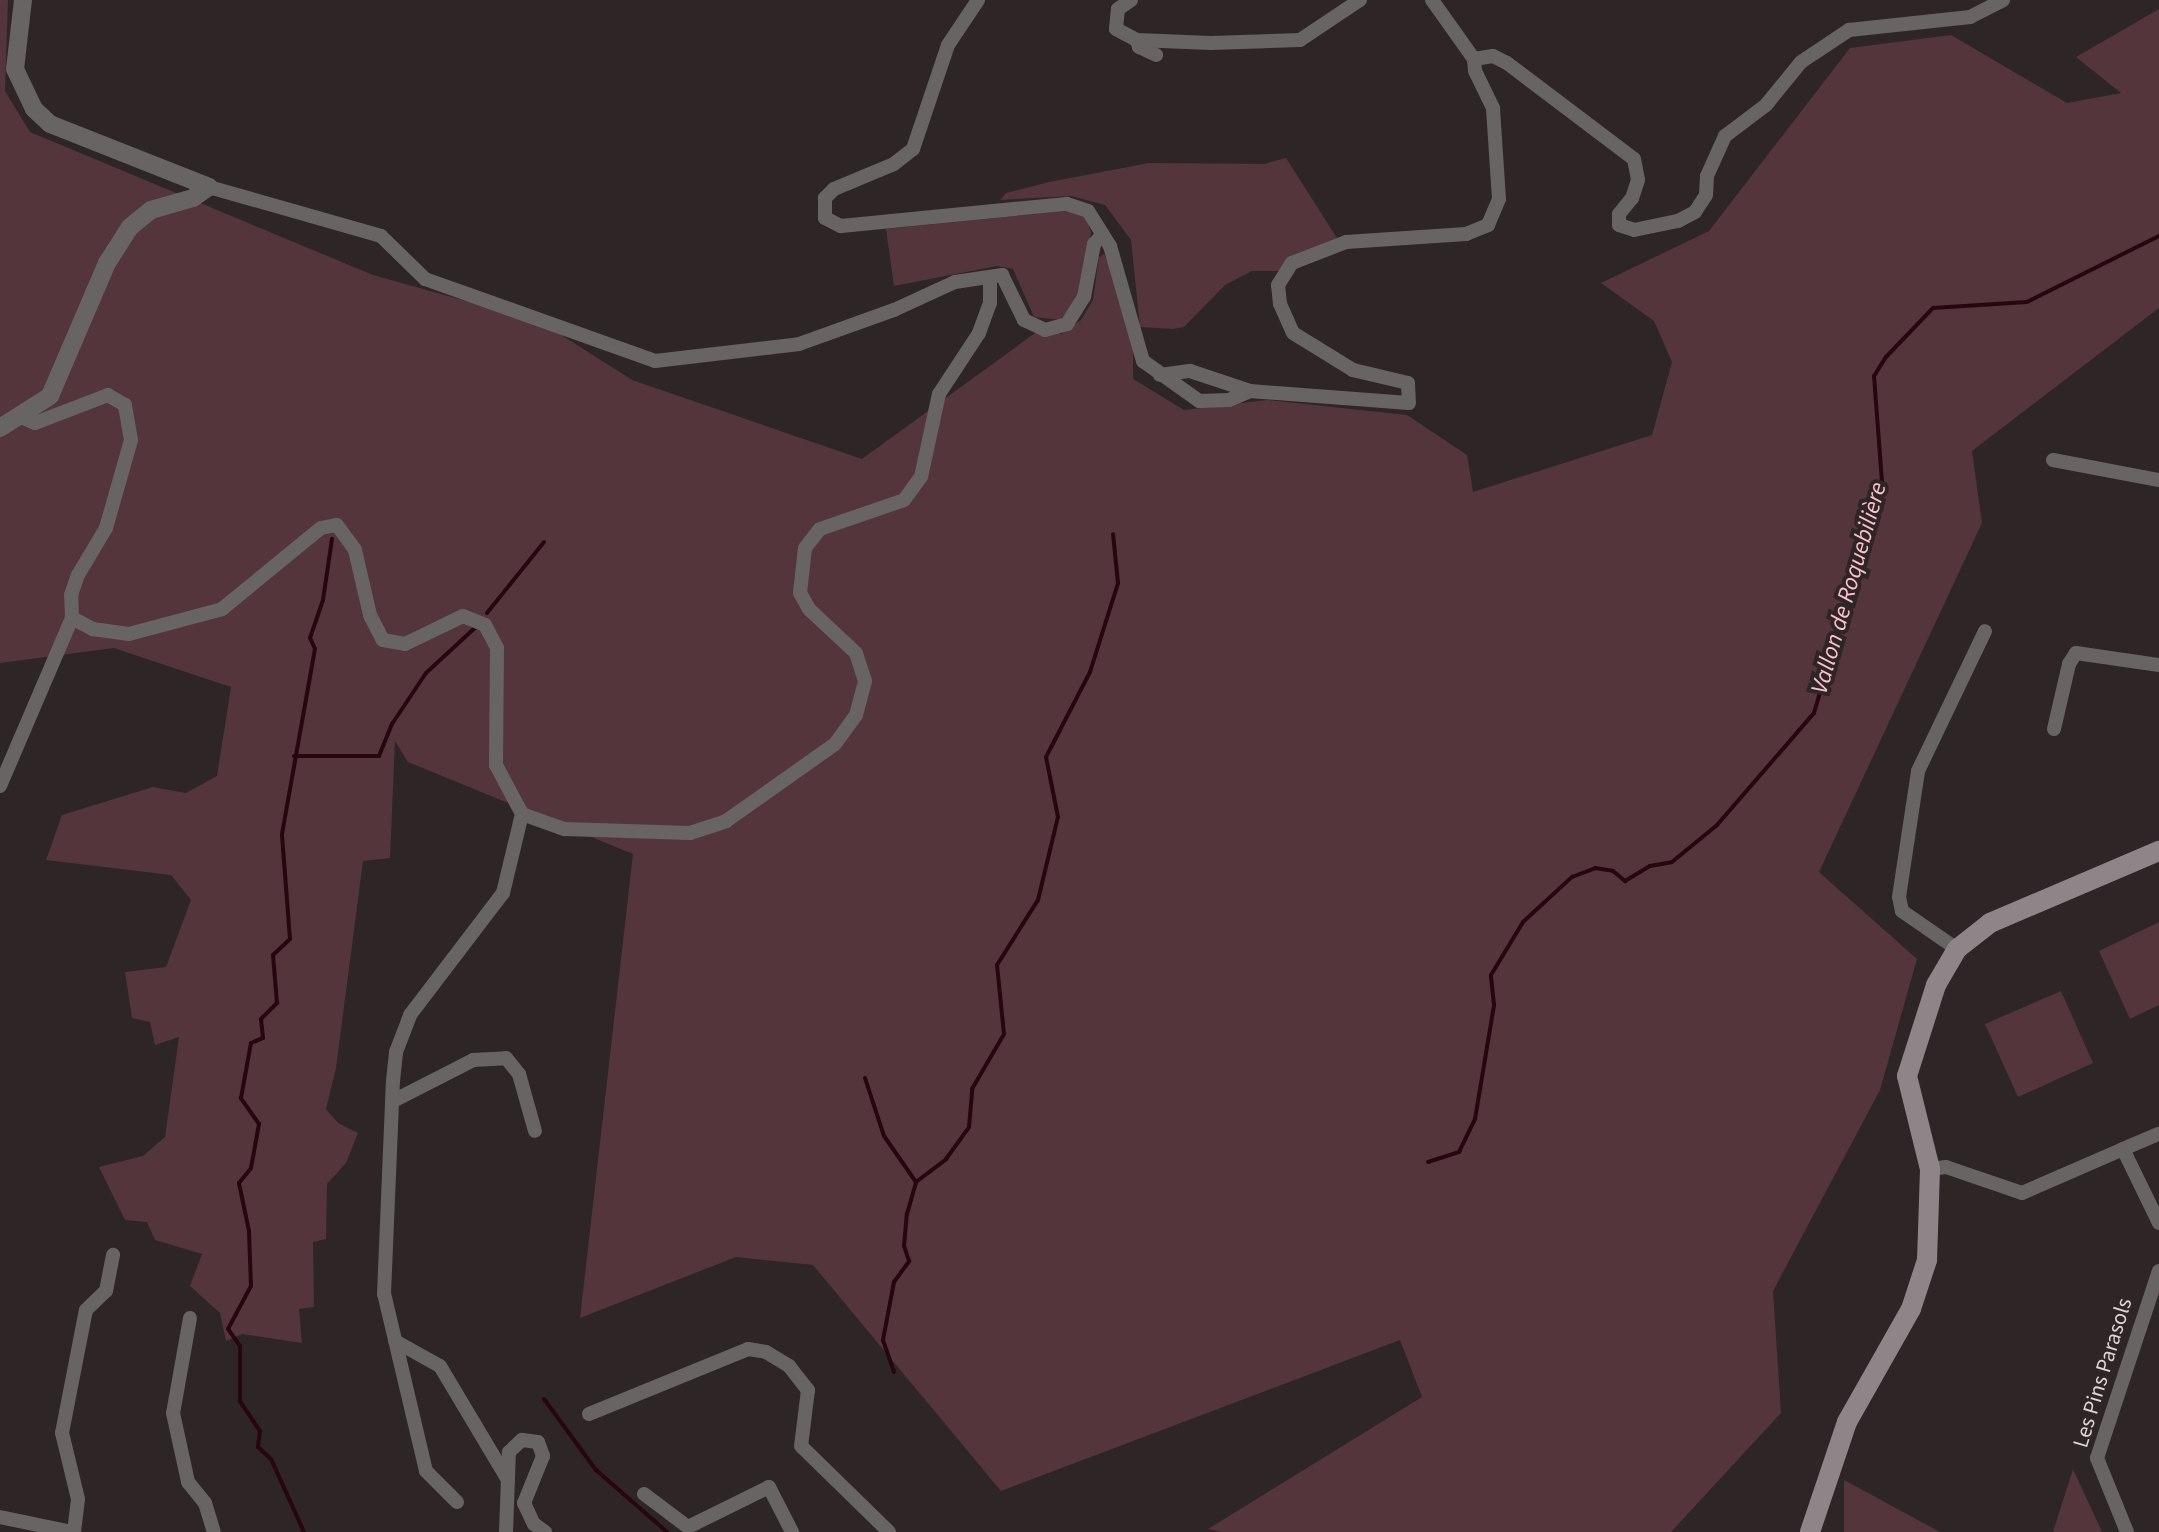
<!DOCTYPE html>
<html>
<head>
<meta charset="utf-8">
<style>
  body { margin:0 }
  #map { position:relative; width:2159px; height:1532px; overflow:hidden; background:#2e2526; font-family:"Source Sans 3",sans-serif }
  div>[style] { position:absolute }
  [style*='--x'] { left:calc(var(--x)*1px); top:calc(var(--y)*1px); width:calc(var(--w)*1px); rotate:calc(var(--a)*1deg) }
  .green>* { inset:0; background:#54353c }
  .stream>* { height:4px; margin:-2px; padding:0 2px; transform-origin:2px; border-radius:2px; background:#280610 }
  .minor>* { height:14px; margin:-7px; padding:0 7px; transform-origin:7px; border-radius:7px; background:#686464 }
  .tertiary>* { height:18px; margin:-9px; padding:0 9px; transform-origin:9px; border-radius:9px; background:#686464 }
  .secondary>* { height:20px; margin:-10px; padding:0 10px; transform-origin:10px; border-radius:10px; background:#8d8587 }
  span { translate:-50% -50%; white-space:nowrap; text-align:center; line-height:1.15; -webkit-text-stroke:8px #2e2526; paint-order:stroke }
  .street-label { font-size:22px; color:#ddd7d8 }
  .water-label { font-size:24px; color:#fec1cd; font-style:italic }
</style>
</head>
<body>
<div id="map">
  <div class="green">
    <i style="clip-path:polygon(0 0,8px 0,5px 91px,30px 132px,373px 275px,541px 322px,632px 380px,862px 459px,1046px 325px,1061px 334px,1081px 320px,1093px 300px,1099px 257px,1104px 254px,1116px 276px,1133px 346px,1133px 379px,1184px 410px,1267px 400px,1407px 415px,1467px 455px,1473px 492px,1652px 435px,1672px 362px,1654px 321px,1601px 283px,1709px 231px,1850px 48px,1951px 35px,2067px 103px,2121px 93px,2076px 57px,2159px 9px,2159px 308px,1972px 451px,1982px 523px,1819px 872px,1917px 959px,1880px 1090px,1773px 1291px,1781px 1413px,1671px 1532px,1221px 1532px,1208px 1529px,1422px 1397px,1400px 1340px,1001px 1491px,813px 1265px,736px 1257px,580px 1318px,633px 854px,408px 762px,395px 741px,390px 858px,363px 861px,336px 1068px,326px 1109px,338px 1123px,358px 1133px,346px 1163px,327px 1184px,326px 1239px,313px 1242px,314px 1307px,299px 1309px,302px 1343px,242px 1334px,226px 1341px,220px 1313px,190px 1286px,202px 1254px,155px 1240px,147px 1222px,125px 1220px,99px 1167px,143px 1156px,165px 1137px,179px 1037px,155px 1045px,150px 1022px,132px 1018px,125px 972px,166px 967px,191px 900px,171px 875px,46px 860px,62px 815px,153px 787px,186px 793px,217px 776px,231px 687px,114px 648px,0 663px)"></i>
    <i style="clip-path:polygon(1286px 158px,1337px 238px,1293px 257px,1282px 271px,1252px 271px,1225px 285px,1184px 327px,1173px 329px,1140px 327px,1131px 240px,1105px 205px,1071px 196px,1000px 200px,1006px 193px,1049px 182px,1149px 163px,1264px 164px)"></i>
    <i style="clip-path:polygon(1075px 210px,1087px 219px,1091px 233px,1078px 297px,1061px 320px,1034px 317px,1013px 269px,997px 266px,894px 286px,886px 229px)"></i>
    <i style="clip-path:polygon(2159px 922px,2159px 1005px,2130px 1019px,2099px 951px)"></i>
    <i style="clip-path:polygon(2061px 991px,2093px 1063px,2018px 1097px,1985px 1024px)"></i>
    <i style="clip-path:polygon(2073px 1469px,2102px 1532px,2053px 1532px)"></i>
    <i style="clip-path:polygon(1844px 1480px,1940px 1532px,1844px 1532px)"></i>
  </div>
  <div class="stream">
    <i style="--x:487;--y:613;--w:91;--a:-51.2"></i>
    <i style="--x:294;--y:756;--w:85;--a:0"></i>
    <i style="--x:379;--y:756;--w:35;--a:-68"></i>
    <i style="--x:392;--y:724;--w:61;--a:-56.3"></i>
    <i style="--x:426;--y:673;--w:69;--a:-42.7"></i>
    <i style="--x:865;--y:1078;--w:61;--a:71.9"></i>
    <i style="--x:884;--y:1136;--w:56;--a:55.2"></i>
    <i style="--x:1428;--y:1162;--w:33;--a:-18"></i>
    <i style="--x:1459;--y:1152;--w:37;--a:-64"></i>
    <i style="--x:1475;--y:1119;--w:116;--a:-80.5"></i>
    <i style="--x:1494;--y:1005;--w:30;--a:-96"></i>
    <i style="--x:1491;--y:975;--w:62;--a:-58.9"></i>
    <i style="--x:1523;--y:922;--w:67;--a:-42.6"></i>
    <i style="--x:1572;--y:877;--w:25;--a:-21"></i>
    <i style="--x:1595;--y:868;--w:18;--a:9"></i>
    <i style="--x:1613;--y:871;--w:16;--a:40"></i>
    <i style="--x:1625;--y:881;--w:29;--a:-31"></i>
    <i style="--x:1650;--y:866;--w:22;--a:-10"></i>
    <i style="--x:1672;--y:862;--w:58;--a:-39.4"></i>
    <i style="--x:1717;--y:825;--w:148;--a:-49.1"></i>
    <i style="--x:1814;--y:713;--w:241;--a:-73.6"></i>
    <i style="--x:1882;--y:482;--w:106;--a:-94.3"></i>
    <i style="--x:1874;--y:376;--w:22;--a:-58"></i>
    <i style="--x:1886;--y:357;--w:68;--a:-46.2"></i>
    <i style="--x:1933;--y:308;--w:94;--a:-3.7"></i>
    <i style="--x:2027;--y:302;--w:148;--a:-26.6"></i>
    <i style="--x:894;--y:1372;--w:34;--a:-109"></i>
    <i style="--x:883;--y:1340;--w:59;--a:-79.3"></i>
    <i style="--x:894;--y:1282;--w:26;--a:-54"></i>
    <i style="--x:909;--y:1261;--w:16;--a:-108"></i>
    <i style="--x:904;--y:1246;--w:32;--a:-85"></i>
    <i style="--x:907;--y:1214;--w:33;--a:-74"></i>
    <i style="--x:916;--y:1182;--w:38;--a:-37"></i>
    <i style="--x:946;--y:1159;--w:39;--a:-54"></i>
    <i style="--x:969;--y:1127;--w:38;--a:-85"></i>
    <i style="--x:972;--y:1089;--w:64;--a:-59.8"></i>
    <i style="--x:1004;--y:1034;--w:69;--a:-95.8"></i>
    <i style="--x:997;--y:965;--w:77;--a:-57.8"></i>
    <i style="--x:1038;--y:900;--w:85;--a:-76.5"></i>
    <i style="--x:1058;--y:817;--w:61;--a:-101.3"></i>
    <i style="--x:1046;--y:757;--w:96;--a:-62.6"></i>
    <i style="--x:1090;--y:672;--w:93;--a:-72.5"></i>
    <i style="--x:1118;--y:583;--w:49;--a:-95.8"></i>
    <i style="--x:544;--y:1399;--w:88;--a:53.8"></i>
    <i style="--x:596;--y:1470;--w:94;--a:41.1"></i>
    <i style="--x:304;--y:1532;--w:80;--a:-114.3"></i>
    <i style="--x:271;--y:1459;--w:18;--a:-137"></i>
    <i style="--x:258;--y:1447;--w:16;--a:-83"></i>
    <i style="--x:260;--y:1431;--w:36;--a:-124"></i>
    <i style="--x:240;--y:1401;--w:55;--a:-90"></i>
    <i style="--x:240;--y:1346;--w:21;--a:-125"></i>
    <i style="--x:228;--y:1329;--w:49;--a:-61.9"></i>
    <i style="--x:251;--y:1286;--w:55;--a:-92.1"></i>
    <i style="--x:249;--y:1231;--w:49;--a:-101.8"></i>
    <i style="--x:239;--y:1183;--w:19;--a:-51"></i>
    <i style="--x:251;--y:1168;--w:45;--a:-79.7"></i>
    <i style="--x:259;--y:1124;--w:32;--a:-125"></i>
    <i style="--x:241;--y:1098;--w:56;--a:-79.7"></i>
    <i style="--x:251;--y:1043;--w:13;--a:-23"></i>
    <i style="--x:263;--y:1038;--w:19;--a:-96"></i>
    <i style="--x:261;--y:1019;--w:23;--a:-45"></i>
    <i style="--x:277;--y:1003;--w:48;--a:-94.8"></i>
    <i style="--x:273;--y:955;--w:23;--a:-43"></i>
    <i style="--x:290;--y:939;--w:105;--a:-94.4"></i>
    <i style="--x:282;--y:834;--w:188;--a:-79.9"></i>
    <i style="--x:315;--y:649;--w:12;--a:-114"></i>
    <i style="--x:310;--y:638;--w:40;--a:-71.1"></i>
    <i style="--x:323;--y:600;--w:62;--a:-81.6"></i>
  </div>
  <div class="minor">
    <i style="--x:978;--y:0;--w:54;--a:123.7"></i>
    <i style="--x:948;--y:45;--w:110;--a:108.6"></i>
    <i style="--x:913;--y:149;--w:24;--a:142"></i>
    <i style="--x:894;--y:164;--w:65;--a:157.4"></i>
    <i style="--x:834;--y:189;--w:13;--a:135"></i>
    <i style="--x:825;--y:198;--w:20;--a:90"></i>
    <i style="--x:825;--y:218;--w:18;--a:27"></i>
    <i style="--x:841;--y:226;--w:227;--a:-5.6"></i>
    <i style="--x:1067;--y:204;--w:22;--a:18"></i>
    <i style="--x:1088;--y:211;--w:41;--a:57.8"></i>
    <i style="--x:1110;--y:246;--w:120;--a:74"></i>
    <i style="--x:1143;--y:361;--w:69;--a:35.5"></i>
    <i style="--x:1199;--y:401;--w:30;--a:-2"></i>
    <i style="--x:1229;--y:400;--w:23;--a:-23"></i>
    <i style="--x:1131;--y:0;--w:16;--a:145"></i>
    <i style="--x:1118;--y:9;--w:20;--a:96"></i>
    <i style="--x:1116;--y:29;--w:24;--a:28"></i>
    <i style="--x:1137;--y:40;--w:74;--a:2.3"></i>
    <i style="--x:1211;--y:43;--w:89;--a:-1.9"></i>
    <i style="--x:1300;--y:40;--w:72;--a:-33.7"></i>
    <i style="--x:1432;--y:0;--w:72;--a:54.6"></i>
    <i style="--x:1137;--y:40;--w:7;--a:74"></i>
    <i style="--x:1139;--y:47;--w:19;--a:25"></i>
    <i style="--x:1474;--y:59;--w:19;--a:-9"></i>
    <i style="--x:1493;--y:56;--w:16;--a:27"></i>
    <i style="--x:1507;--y:63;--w:159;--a:37.1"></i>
    <i style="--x:1634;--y:159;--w:21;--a:79"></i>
    <i style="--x:1638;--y:180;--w:19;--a:108"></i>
    <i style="--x:1632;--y:198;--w:21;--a:129"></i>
    <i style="--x:1619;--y:214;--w:11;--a:90"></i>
    <i style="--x:1619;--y:225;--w:16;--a:18"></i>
    <i style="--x:1634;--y:230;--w:45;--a:-11.6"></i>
    <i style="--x:1678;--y:221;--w:19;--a:-28"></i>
    <i style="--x:1695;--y:212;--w:20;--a:-57"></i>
    <i style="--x:1706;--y:195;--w:19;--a:-87"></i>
    <i style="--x:1707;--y:176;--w:44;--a:-65.8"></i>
    <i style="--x:1725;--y:136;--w:51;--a:-37.1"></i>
    <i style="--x:1766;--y:105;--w:55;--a:-50.9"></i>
    <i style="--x:1801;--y:62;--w:58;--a:-33.7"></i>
    <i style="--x:1849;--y:30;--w:122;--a:-6.1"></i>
    <i style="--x:1970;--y:17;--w:37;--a:-27"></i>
    <i style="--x:209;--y:187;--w:179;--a:15.9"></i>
    <i style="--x:381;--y:236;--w:62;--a:44.3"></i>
    <i style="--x:425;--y:279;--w:244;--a:19.6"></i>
    <i style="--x:655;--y:361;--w:145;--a:-6.7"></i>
    <i style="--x:799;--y:344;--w:101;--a:-19.7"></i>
    <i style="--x:894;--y:310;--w:67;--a:-24.7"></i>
    <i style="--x:955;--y:282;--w:48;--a:-8.5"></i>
    <i style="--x:1002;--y:275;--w:50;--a:63.9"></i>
    <i style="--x:1024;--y:320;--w:23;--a:25"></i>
    <i style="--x:1045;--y:330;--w:23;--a:-15"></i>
    <i style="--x:1067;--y:324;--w:32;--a:-58"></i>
    <i style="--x:1084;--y:297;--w:54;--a:-79.3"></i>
    <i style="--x:1094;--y:244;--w:13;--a:-48"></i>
    <i style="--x:1160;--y:375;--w:30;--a:-8"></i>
    <i style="--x:1190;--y:371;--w:63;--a:18.4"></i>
    <i style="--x:1250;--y:391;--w:159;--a:4.3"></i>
    <i style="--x:1409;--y:403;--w:20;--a:-93"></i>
    <i style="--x:1408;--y:383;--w:57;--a:-166.7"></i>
    <i style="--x:1353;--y:370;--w:70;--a:-148.3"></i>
    <i style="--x:1293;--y:333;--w:32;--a:-114"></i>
    <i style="--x:1280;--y:304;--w:19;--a:-96"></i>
    <i style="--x:1278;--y:285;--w:26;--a:-58"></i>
    <i style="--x:1292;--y:263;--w:58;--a:-21.3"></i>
    <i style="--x:1346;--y:242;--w:120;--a:-3.8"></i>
    <i style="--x:1466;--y:234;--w:24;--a:-22"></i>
    <i style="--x:1488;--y:225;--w:28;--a:-67"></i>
    <i style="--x:1499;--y:199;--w:91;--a:-93.8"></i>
    <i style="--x:1493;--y:108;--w:41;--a:-115.9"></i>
    <i style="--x:1475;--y:71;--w:12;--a:-95"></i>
    <i style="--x:2053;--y:460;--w:108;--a:10.7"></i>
    <i style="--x:72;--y:618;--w:24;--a:28"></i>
    <i style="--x:93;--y:629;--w:36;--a:8"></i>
    <i style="--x:129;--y:634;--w:96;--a:-15"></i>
    <i style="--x:222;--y:609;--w:128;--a:-39.3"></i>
    <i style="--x:321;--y:528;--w:16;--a:-11"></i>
    <i style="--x:337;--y:525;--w:31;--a:54"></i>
    <i style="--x:355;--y:550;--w:67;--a:77"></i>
    <i style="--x:370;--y:615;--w:28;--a:63"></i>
    <i style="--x:383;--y:640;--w:22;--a:10"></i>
    <i style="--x:405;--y:644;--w:64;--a:-25.8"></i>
    <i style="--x:463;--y:616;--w:24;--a:22"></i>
    <i style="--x:485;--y:625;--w:26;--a:62"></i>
    <i style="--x:497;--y:648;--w:117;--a:90.5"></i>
    <i style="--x:496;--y:765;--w:55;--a:62"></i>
    <i style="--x:522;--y:814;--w:45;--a:19.7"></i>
    <i style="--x:564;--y:829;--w:126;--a:1.8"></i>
    <i style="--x:690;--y:833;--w:38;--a:-18"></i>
    <i style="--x:726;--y:821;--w:133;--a:-35.2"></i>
    <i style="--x:835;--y:744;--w:36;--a:-54"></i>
    <i style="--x:856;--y:715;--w:35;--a:-75"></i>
    <i style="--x:865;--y:681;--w:29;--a:-108"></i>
    <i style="--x:856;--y:653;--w:64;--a:-136.9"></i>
    <i style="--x:809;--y:609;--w:18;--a:-119"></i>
    <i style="--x:800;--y:593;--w:45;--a:-83.7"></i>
    <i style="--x:805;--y:548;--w:24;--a:-52"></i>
    <i style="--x:820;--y:529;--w:89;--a:-19"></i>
    <i style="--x:904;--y:500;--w:29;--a:-54"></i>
    <i style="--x:921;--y:477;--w:85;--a:-77.8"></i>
    <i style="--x:939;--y:394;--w:73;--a:-56.7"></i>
    <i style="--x:979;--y:333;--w:32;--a:-70"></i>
    <i style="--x:990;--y:303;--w:26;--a:-90"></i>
    <i style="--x:2054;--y:729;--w:67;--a:-77"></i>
    <i style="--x:2069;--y:664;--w:13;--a:-58"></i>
    <i style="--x:2076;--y:653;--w:84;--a:8.2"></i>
    <i style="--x:0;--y:786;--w:183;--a:-66.8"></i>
    <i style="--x:72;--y:618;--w:23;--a:-92"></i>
    <i style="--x:71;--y:595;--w:21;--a:-71"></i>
    <i style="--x:78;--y:575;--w:55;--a:-59.2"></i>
    <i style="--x:106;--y:528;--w:91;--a:-74.1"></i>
    <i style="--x:131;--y:440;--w:36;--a:-100"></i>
    <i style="--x:125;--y:405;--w:20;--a:-150"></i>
    <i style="--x:108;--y:395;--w:78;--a:159"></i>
    <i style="--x:35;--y:423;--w:15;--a:-157"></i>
    <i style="--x:1957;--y:949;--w:67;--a:-145.4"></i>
    <i style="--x:1902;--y:911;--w:14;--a:-102"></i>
    <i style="--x:1899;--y:897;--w:127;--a:-81.4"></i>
    <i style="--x:1918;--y:771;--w:155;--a:-64.4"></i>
    <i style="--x:395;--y:1100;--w:88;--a:-27.1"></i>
    <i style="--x:473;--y:1060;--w:33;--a:-3"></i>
    <i style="--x:506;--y:1058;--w:21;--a:51"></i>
    <i style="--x:519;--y:1074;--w:59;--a:74.3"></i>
    <i style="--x:2123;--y:1149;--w:39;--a:-23"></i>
    <i style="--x:1930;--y:1169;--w:16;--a:-7"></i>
    <i style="--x:1946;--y:1167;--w:80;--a:18.9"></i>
    <i style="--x:2022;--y:1193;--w:110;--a:-23.5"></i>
    <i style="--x:2123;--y:1149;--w:82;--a:64.1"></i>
    <i style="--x:190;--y:1318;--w:97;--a:100.1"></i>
    <i style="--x:173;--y:1413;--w:71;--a:77.7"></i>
    <i style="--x:188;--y:1482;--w:27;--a:51"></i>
    <i style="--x:205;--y:1503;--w:30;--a:73"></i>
    <i style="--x:395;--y:1341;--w:51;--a:29.1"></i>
    <i style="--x:440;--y:1366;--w:133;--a:59.2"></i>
    <i style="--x:589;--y:1414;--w:172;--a:-22.2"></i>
    <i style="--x:748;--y:1349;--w:18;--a:9"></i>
    <i style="--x:766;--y:1352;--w:27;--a:31"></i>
    <i style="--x:789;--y:1366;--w:31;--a:52"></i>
    <i style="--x:808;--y:1390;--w:56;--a:97.1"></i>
    <i style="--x:801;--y:1446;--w:123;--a:44.3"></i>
    <i style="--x:644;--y:1494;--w:55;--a:36.9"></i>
    <i style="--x:688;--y:1527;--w:90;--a:-26.3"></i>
    <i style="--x:769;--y:1487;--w:51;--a:62.9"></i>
    <i style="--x:457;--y:1502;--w:44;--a:-135"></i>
    <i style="--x:426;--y:1471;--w:182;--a:-103.3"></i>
    <i style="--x:384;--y:1294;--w:213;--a:-87.6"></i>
    <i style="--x:393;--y:1081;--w:29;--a:-84"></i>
    <i style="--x:396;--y:1052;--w:40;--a:-69"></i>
    <i style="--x:410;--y:1015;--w:153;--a:-52.7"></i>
    <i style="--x:503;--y:893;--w:81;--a:-76.5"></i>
    <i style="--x:0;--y:1517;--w:74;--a:11.8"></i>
    <i style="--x:74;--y:1532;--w:33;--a:-83"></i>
    <i style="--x:78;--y:1499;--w:68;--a:-103.6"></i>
    <i style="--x:62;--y:1433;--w:125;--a:-79"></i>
    <i style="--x:86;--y:1310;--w:28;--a:-44"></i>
    <i style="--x:106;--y:1291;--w:37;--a:-79"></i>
    <i style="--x:506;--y:1532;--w:80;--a:-87.9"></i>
    <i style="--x:509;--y:1452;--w:18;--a:-43"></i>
    <i style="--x:522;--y:1440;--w:16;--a:7"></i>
    <i style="--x:538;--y:1442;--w:15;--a:70"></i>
    <i style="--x:543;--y:1456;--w:51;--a:112"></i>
    <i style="--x:524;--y:1503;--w:23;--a:65"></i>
    <i style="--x:534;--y:1524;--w:14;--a:36"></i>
    <i style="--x:2127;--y:1532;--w:80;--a:-112.1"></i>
    <i style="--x:2097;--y:1458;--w:197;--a:-71.7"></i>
  </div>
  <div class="tertiary">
    <i style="--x:23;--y:0;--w:69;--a:96.6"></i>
    <i style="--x:15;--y:69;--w:44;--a:64.6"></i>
    <i style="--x:34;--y:109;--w:22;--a:43"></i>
    <i style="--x:50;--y:124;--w:171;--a:21.6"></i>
    <i style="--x:0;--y:428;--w:59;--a:-32.6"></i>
    <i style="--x:50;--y:396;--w:145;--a:-66.8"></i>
    <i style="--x:107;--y:263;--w:43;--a:-57.4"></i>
    <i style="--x:130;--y:227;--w:27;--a:-39"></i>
    <i style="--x:151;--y:210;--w:44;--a:-15.9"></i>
    <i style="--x:193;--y:198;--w:19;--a:-35"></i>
  </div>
  <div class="secondary">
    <i style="--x:1810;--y:1532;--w:116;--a:-71.4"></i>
    <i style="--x:1847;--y:1422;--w:130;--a:-60.5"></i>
    <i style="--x:1911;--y:1309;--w:52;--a:-71.9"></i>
    <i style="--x:1927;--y:1260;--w:91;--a:-88.1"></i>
    <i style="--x:1930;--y:1169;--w:96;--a:-103.9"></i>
    <i style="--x:1907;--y:1076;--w:96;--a:-72.3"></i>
    <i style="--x:1936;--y:985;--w:42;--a:-59.7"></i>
    <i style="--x:1957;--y:949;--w:42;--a:-38.2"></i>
    <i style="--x:1990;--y:923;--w:184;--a:-23.1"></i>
  </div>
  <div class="street-label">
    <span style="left:2103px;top:1373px;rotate:-73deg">Les Pins Parasols</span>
  </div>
  <div class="water-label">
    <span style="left:1849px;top:588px;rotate:-74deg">Vallon de Roquebilière</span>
  </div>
</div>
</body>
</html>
